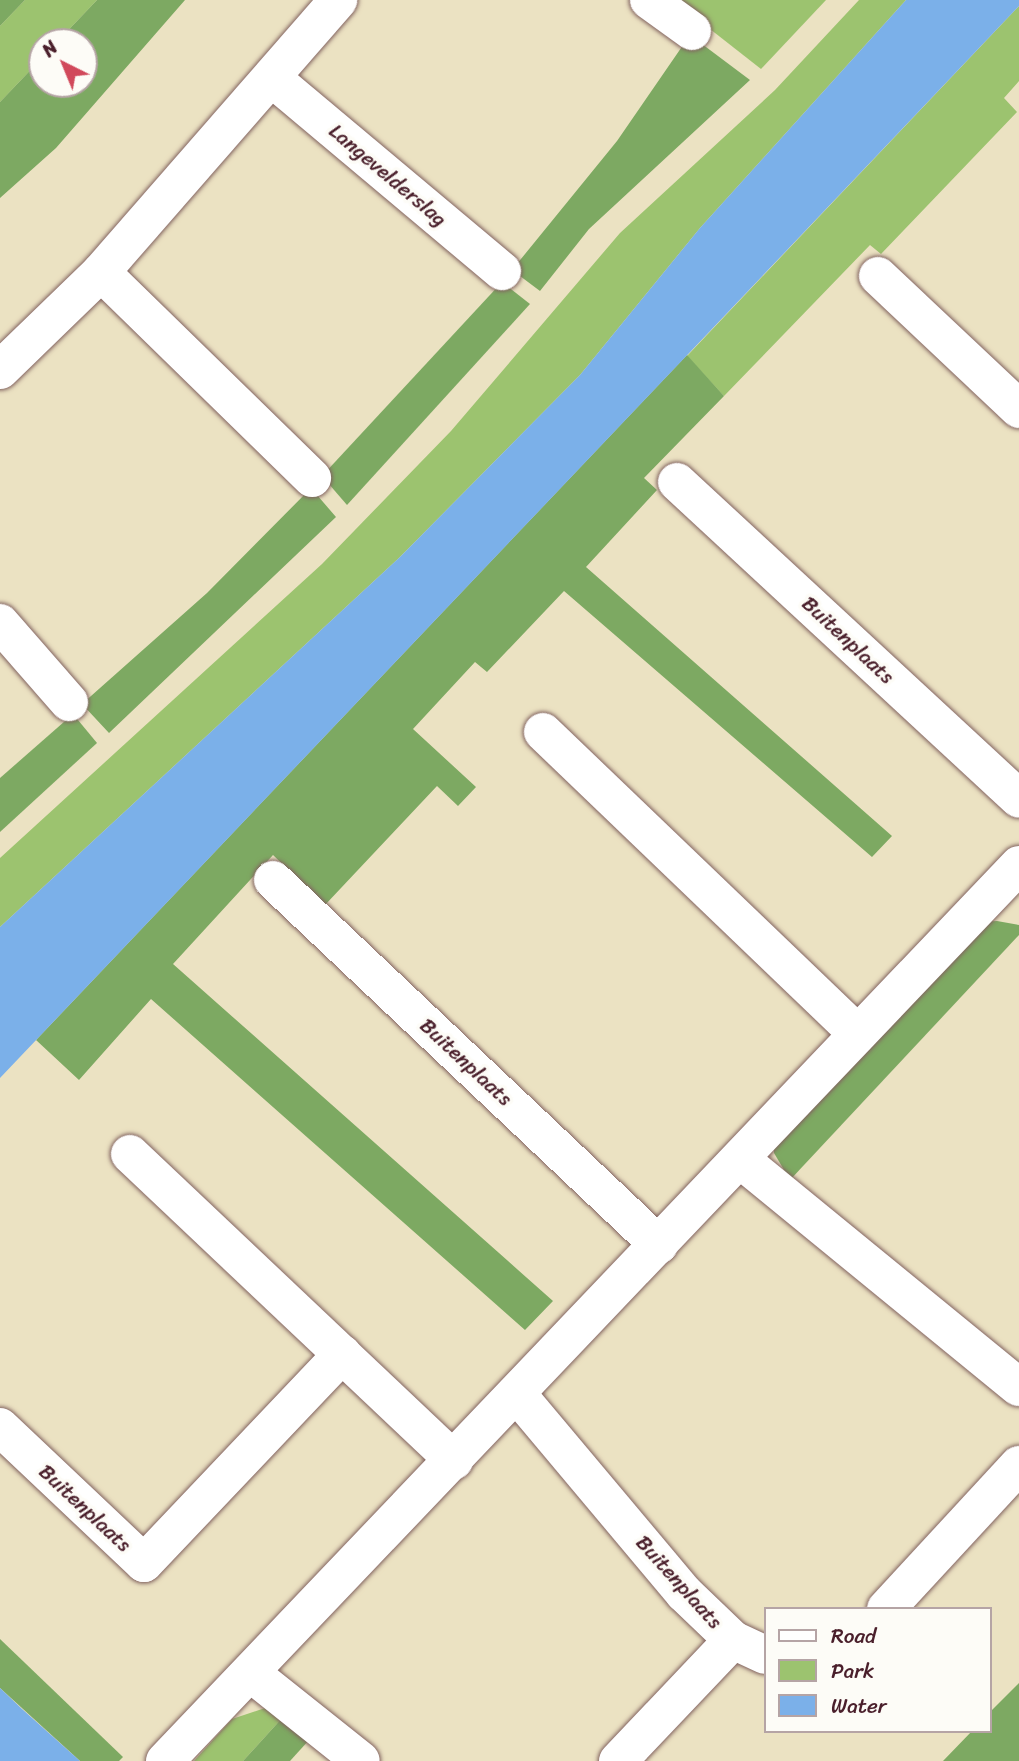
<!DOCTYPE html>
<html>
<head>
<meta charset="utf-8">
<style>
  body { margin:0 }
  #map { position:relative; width:1019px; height:1761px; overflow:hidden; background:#ebe2c2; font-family:Sriracha,sans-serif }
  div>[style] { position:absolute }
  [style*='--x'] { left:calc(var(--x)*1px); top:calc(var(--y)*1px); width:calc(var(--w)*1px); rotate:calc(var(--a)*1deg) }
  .green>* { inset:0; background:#9cc36f }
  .forest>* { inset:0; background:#7da962 }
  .water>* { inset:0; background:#7bb0e9 }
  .roads { filter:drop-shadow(0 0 2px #826360) drop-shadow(0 0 2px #826360) }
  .minor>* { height:38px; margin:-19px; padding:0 19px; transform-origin:19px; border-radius:19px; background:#fff }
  span { translate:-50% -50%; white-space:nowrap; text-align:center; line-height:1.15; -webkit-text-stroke:7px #fdfcf7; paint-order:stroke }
  .street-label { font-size:21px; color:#4a1f2b }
  .legend { position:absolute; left:764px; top:1607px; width:228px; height:126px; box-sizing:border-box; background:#fdfcf7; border:2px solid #b5a4a5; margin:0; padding:9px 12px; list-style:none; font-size:21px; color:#4a1f2b }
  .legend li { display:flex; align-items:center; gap:14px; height:35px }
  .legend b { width:35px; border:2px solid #b5a4a5 }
  .north { position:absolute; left:28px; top:28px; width:70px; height:70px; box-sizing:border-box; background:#fdfcf7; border:2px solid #b5a4a5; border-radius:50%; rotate:317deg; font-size:19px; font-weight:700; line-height:28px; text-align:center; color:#4a1f2b }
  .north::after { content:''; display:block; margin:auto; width:24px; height:32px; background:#d1495b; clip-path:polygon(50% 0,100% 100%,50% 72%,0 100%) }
</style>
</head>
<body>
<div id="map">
  <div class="green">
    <i style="clip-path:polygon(25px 0,97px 0,57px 42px,42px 42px,42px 58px,0 102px,0 26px)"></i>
    <i style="clip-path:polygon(673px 0,826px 0,761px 69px)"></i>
    <i style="clip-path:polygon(859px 0,906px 0,700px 228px,580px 375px,400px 557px,0 927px,0 858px,322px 564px,451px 431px,620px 233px,775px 90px)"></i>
    <i style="clip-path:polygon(1019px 6px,1019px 81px,1004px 98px,1017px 112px,881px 254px,870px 245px,724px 396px,687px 356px)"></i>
    <i style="clip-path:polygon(265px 1708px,283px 1717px,243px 1761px,194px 1761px,232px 1719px)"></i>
  </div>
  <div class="forest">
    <i style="clip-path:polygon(0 0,25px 0,0 26px)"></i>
    <i style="clip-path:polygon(97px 0,185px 0,56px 148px,0 198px,0 102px,42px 58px,42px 84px,84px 84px,84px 42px,57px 42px)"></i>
    <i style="clip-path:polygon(690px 35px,750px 80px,589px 229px,540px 291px,512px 270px,617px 141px)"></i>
    <i style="clip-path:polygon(502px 282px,530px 304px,347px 505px,322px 476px)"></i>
    <i style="clip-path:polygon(687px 355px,724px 396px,644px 478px,657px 490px,586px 567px,892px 836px,872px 857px,564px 591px,487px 672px,475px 662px,413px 729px,476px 787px,458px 806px,437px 786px,325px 905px,273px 855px,173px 964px,553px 1301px,525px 1330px,151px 999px,79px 1080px,36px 1040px)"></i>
    <i style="clip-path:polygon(311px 488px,336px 517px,109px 733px,82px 704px,207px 593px)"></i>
    <i style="clip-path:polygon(73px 714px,97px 743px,0 832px,0 778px)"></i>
    <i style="clip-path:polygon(997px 921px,1019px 925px,1019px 935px,790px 1180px,774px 1153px,774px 1137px,980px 922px)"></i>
    <i style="clip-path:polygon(0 1639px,123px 1757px,119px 1761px,80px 1761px,0 1688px)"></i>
    <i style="clip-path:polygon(1019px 1683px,1019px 1761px,943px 1761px,972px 1731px,989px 1731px,989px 1713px)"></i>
    <i style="clip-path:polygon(283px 1717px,310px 1739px,290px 1761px,243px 1761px)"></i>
  </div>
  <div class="water">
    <i style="clip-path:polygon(906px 0,1019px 0,1019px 6px,0 1078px,0 927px,400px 557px,580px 375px,700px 228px)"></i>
    <i style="clip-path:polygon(0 1688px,22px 1709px,80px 1761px,0 1761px)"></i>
  </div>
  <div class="roads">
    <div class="minor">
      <i style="--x:649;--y:0;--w:53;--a:35.8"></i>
      <i style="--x:273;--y:79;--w:299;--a:40"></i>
      <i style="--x:101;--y:272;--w:295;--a:44.3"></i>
      <i style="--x:878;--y:276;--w:194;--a:43.3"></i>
      <i style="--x:0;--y:370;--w:141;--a:-44.1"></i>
      <i style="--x:101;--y:272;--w:361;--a:-48.9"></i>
      <i style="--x:677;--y:482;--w:466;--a:42.8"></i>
      <i style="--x:0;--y:623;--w:105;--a:48.9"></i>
      <i style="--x:543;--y:732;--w:436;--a:43.8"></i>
      <i style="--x:273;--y:880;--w:531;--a:43.4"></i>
      <i style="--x:130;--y:1154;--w:446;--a:43.4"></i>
      <i style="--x:740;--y:1159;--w:360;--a:39.3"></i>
      <i style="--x:517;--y:1394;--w:260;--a:50"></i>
      <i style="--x:684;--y:1593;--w:68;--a:43.8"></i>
      <i style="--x:733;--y:1640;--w:35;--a:25"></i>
      <i style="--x:0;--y:1427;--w:198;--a:43.4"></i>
      <i style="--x:144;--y:1563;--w:288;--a:-46.5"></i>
      <i style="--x:886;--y:1609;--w:196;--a:-47.3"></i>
      <i style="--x:252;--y:1674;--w:139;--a:38.6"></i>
      <i style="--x:165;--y:1761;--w:1238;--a:-46.37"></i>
      <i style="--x:618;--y:1761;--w:167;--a:-46.5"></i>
    </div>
  </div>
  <div class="street-label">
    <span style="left:388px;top:175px;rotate:40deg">Langevelderslag</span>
    <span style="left:848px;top:640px;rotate:43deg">Buitenplaats</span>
    <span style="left:466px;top:1062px;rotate:43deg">Buitenplaats</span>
    <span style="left:85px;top:1508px;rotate:43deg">Buitenplaats</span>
    <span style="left:679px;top:1582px;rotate:48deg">Buitenplaats</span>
  </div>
  <ul class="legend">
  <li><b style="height:9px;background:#fff"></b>Road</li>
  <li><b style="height:19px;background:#9cc36f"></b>Park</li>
  <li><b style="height:19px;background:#7bb0e9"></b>Water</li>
  </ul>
  <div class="north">N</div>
</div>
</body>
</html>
